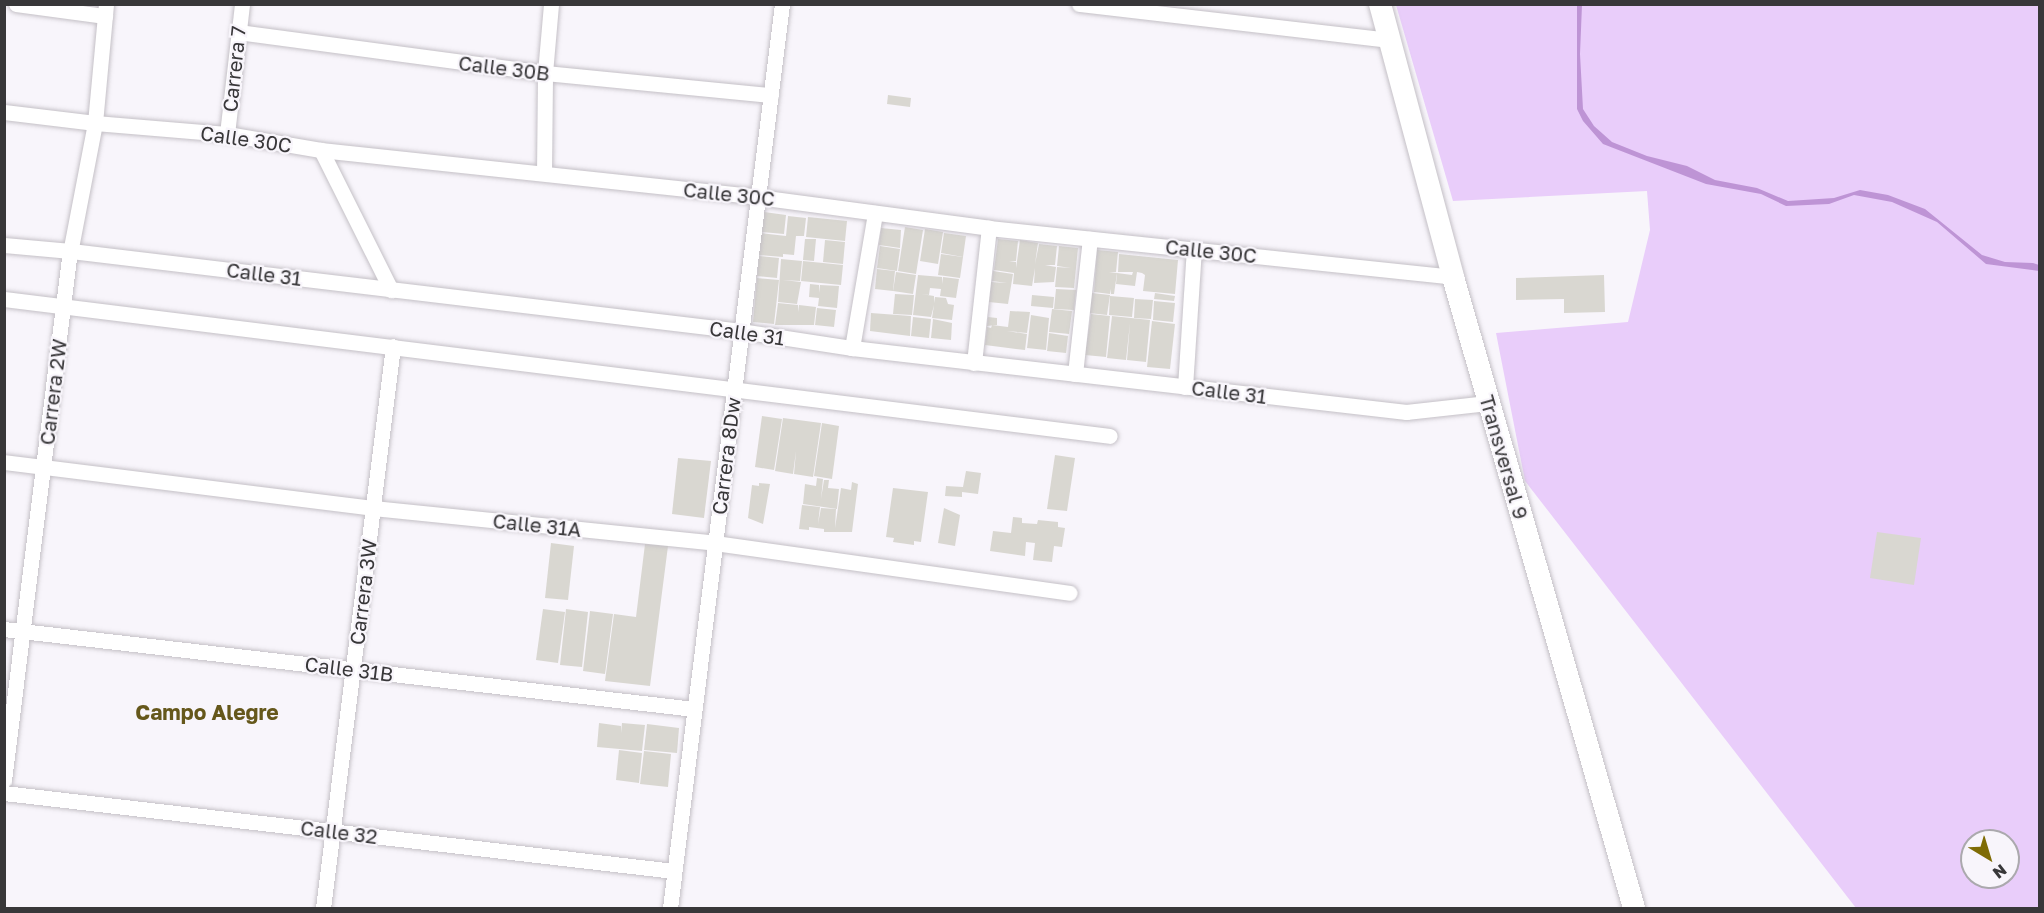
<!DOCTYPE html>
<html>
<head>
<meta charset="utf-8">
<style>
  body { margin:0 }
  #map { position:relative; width:2044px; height:913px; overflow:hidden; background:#f8f5fb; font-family:"Golos Text",sans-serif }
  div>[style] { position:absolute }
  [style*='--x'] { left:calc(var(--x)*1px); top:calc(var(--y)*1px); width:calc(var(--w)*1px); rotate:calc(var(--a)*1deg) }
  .green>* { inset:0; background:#e9cdfa }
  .water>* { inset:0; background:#be94d5 }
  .building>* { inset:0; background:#d9d7d1 }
  .roads { filter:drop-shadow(0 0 2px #c4c0c6) drop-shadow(0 0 2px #c4c0c6) }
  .minor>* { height:15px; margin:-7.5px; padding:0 7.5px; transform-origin:7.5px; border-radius:7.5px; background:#fff }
  .secondary>* { height:22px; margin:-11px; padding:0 11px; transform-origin:11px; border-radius:11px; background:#fff }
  span { translate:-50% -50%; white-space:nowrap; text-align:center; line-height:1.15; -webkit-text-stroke:4.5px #f8f5fb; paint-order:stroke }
  .street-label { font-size:20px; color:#383739 }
  .neighbourhood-label { font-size:21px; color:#65571b; font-weight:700 }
  .frame { position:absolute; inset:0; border:6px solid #383739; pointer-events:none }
  .north { position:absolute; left:1960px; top:829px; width:60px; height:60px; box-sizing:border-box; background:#f8f5fb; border:2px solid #aba9ad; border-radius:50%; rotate:142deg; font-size:16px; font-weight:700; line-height:24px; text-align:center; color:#383739 }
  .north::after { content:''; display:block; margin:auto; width:21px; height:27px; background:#7f6c05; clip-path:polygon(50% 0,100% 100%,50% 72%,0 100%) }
</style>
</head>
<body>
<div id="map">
  <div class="green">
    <i style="clip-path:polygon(evenodd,1396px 5px,2039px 5px,2039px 908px,1856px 908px,1525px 481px,1496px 333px,1628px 322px,1650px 230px,1647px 191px,1453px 201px,1396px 5px,1972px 841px,2008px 841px,2008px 877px,1972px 877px,1972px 841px)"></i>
  </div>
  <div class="water">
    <i style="clip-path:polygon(1577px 5px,1582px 5px,1580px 54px,1583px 109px,1594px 126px,1612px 142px,1647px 156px,1687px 166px,1715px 180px,1757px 188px,1788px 201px,1834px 198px,1860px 190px,1888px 195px,1925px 209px,1982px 255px,2005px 262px,2033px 263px,2039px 265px,2039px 271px,1986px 264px,1937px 222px,1892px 202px,1854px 195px,1829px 204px,1786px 206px,1761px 194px,1706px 184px,1603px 144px,1583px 121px,1577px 109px)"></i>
  </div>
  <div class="building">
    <i style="clip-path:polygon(888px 95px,911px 98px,910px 107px,887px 104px)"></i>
    <i style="clip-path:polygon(764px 212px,786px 215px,784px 234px,762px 232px)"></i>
    <i style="clip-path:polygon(788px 216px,806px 218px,804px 236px,796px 236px,794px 255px,783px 254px,783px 257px,759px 255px,760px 233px,786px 236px)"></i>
    <i style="clip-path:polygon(808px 217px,847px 221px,845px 241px,806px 237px)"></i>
    <i style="clip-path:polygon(905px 227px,923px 230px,916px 274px,898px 271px)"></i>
    <i style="clip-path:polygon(881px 228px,901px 230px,900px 248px,879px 245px)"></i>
    <i style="clip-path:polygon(925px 229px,943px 232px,938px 264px,920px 261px)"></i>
    <i style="clip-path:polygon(944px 233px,966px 236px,963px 257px,941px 253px)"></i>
    <i style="clip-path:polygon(805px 239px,816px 239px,814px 261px,803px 260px)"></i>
    <i style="clip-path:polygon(998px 239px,1018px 241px,1016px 261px,1009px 261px,1016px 262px,1016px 268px,1020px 240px,1038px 243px,1035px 264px,1039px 244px,1057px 246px,1055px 265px,1045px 265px,1056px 267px,1054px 282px,1034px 283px,1035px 268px,1032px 286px,1013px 284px,1014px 273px,994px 270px)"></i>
    <i style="clip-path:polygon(825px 240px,845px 242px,843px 264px,823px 262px)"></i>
    <i style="clip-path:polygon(880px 246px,900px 249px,897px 271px,877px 268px)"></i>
    <i style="clip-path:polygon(1059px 246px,1078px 248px,1074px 288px,1055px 287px,1057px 267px,1071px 268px,1057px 266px)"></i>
    <i style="clip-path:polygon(1097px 250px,1118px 252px,1116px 272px,1109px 272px,1117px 273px,1114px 294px,1111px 294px,1110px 289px,1110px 294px,1094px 292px)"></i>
    <i style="clip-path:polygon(941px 254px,963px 257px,960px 278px,938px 275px)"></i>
    <i style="clip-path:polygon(1119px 254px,1178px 260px,1175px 294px,1143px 291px,1145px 275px,1142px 273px,1137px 272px,1135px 286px,1116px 284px,1117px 273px,1132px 275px,1133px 272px,1118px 272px)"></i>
    <i style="clip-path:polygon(759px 256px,779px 258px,777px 278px,757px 276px)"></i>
    <i style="clip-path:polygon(781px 259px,802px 261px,800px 281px,783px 280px,801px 282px,797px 304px,778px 302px)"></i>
    <i style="clip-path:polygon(803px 261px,843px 265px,841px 285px,801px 281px)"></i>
    <i style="clip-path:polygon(877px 269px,895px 271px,893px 291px,875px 289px)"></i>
    <i style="clip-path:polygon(993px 271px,1013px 274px,1008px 304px,989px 302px,991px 282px,1007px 283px,992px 281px)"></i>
    <i style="clip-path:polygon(896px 272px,916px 275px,913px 294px,893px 291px)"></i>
    <i style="clip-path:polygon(918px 275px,942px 277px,942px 284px,943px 277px,959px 279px,956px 298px,940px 296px,941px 289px,930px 288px,929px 295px,921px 294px,934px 296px,934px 303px,935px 297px,946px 298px,948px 304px,954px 305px,952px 320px,932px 318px,934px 305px,931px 317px,913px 315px)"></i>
    <i style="clip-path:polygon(1604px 275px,1605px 312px,1564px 313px,1564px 299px,1516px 300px,1516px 278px)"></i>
    <i style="clip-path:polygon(757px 278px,779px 280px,774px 324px,753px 322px)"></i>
    <i style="clip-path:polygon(810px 284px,819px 285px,819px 293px,820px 285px,839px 286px,837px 308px,818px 306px,819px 298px,809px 297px)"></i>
    <i style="clip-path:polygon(1056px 289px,1076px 290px,1074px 310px,1054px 309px)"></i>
    <i style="clip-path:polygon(1092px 293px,1110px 295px,1107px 315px,1089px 313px)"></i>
    <i style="clip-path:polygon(1155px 293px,1175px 296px,1174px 301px,1154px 299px)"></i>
    <i style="clip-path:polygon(895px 294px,914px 295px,912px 315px,893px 314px)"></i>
    <i style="clip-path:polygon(1032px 295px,1054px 297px,1053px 308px,1031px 306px)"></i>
    <i style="clip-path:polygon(1110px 296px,1134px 298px,1132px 317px,1109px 315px)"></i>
    <i style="clip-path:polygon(1135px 299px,1153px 300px,1151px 319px,1134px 318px)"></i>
    <i style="clip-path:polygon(1154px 301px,1175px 303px,1173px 322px,1153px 320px)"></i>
    <i style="clip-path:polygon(778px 303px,798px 305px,798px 312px,799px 305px,816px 307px,814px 325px,775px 325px)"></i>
    <i style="clip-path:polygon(817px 308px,836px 310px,834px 327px,815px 325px)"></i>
    <i style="clip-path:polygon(1052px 309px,1072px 311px,1069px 334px,1049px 332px)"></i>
    <i style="clip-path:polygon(1010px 311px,1030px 312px,1027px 333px,1007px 331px,1027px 334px,1025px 350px,985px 345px,987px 327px,991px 328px,992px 325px,1008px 327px)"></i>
    <i style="clip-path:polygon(871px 313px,911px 316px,910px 336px,870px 331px)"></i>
    <i style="clip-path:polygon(1091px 314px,1110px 316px,1106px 357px,1085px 355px)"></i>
    <i style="clip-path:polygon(1031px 315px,1049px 318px,1046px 350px,1027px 348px)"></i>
    <i style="clip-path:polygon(1112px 316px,1150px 320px,1146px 362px,1127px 360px,1130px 323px,1126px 360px,1107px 358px)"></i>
    <i style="clip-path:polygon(913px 317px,931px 319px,929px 338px,911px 336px)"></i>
    <i style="clip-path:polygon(988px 317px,997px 318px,997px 325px,987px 326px)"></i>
    <i style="clip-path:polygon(933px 319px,952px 323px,951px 340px,931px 338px)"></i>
    <i style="clip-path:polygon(1152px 321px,1175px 324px,1170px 369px,1147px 367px)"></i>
    <i style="clip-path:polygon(1049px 333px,1068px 336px,1066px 353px,1047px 351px)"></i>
    <i style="clip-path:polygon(762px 416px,782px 419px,774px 470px,755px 467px)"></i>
    <i style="clip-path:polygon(783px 418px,821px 423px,813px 477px,794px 474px,796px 451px,793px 474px,775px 471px)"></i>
    <i style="clip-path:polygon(822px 423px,839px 426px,832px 479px,814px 476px)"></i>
    <i style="clip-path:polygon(1055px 455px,1075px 458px,1067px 511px,1047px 509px)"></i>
    <i style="clip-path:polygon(678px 458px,711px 461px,704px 518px,672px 514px)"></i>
    <i style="clip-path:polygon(966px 471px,981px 473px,978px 494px,962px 492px,962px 497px,945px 496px,946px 486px,963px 487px)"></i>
    <i style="clip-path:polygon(817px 478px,823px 479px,821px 499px,824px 480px,829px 480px,828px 488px,839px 489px,837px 509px,803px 504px,805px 484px,816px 486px)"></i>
    <i style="clip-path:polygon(852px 482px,858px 484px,852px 532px,824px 532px,824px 529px,809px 527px,809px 530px,799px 529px,802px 505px,820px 507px,818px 524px,821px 508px,836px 509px,835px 528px,841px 488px,851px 490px)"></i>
    <i style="clip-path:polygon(759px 483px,770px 484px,763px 524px,748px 518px,752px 485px,759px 486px)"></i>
    <i style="clip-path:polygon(893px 488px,928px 492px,921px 542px,914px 541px,914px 545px,893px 542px,894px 538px,886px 537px)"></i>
    <i style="clip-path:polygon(944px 508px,960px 515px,955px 546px,938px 543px)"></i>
    <i style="clip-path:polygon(1013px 517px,1022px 518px,1022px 523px,1037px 524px,1038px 520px,1058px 522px,1058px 527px,1065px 528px,1062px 547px,1054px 546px,1052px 562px,1033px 560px,1035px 543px,1026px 542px,1025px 556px,990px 551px,993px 531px,1011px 533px)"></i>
    <i style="clip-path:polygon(1877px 532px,1921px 538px,1914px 585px,1870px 578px)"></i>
    <i style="clip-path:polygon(551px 543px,574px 546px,568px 600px,545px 598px)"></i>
    <i style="clip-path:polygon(645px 544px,668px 546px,650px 686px,605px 681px,614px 614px,636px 617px)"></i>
    <i style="clip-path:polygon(543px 609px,565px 612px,558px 663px,536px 660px)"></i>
    <i style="clip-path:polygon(566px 609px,588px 612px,582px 667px,560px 665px)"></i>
    <i style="clip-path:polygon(590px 611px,613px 614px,605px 674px,583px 671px)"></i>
    <i style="clip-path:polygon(599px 723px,621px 726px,621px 733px,622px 723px,645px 725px,642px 751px,597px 747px)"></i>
    <i style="clip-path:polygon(647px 724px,679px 728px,677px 753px,644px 750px)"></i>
    <i style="clip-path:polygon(619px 750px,642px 753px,639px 783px,616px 780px)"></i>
    <i style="clip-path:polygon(644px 751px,671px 754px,668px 787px,640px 784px)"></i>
  </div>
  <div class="roads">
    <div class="minor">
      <i style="--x:16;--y:4;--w:90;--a:7.7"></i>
      <i style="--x:1079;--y:4;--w:314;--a:6.6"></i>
      <i style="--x:238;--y:32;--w:310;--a:7.6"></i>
      <i style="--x:545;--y:73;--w:227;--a:5.6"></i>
      <i style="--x:4;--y:112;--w:92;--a:6.9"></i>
      <i style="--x:95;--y:123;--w:132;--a:4.8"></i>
      <i style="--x:227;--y:134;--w:95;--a:9.7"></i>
      <i style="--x:321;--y:150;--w:440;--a:6.1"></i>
      <i style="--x:758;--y:197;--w:233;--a:7.6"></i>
      <i style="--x:989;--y:228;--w:467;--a:6"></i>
      <i style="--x:227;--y:134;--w:131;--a:-83.4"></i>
      <i style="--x:321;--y:150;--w:157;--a:63.4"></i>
      <i style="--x:544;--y:173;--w:100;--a:-89.4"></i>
      <i style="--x:545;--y:73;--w:69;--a:-85"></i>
      <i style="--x:4;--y:245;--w:67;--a:5.1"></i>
      <i style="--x:71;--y:251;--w:675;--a:6.81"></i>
      <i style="--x:741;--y:331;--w:112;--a:8.7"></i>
      <i style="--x:852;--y:348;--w:558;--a:6.59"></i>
      <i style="--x:1406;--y:412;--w:82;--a:-6.3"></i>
      <i style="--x:4;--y:299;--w:1114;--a:7.06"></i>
      <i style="--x:852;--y:348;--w:137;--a:-80.3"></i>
      <i style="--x:974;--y:363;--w:136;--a:-83.7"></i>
      <i style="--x:1075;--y:374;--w:136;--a:-83.7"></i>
      <i style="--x:1185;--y:387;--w:138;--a:-86.3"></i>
      <i style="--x:4;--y:462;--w:372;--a:7.1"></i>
      <i style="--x:373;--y:508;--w:344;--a:5.8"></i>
      <i style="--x:715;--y:543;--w:358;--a:8"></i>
      <i style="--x:4;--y:629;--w:695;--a:6.61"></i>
      <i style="--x:4;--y:780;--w:526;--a:-82.9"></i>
      <i style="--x:69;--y:258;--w:137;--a:-79.1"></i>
      <i style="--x:95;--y:123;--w:120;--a:-84.7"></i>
      <i style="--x:4;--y:793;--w:675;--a:6.64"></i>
      <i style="--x:323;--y:908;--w:566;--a:-82.9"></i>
      <i style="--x:670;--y:908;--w:911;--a:-82.94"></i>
    </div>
    <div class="secondary">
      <i style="--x:1380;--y:4;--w:283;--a:75"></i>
      <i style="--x:1453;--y:277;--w:656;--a:73.99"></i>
    </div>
  </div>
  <div class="street-label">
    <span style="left:504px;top:68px;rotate:7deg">Calle 30B</span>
    <span style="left:234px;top:69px;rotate:-84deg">Carrera 7</span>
    <span style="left:246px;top:139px;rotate:8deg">Calle 30C</span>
    <span style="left:729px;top:194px;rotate:6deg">Calle 30C</span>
    <span style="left:1211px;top:251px;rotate:6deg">Calle 30C</span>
    <span style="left:264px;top:274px;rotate:7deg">Calle 31</span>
    <span style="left:747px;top:333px;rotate:8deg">Calle 31</span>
    <span style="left:53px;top:392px;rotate:-83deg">Carrera 2W</span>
    <span style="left:1229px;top:392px;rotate:7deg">Calle 31</span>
    <span style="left:726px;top:456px;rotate:-83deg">Carrera 8Dw</span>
    <span style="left:1504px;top:457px;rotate:74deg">Transversal 9</span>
    <span style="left:537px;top:525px;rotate:6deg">Calle 31A</span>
    <span style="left:363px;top:592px;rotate:-83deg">Carrera 3W</span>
    <span style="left:349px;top:669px;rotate:7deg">Calle 31B</span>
    <span style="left:339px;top:832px;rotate:7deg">Calle 32</span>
  </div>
  <div class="neighbourhood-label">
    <span style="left:207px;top:712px">Campo Alegre</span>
  </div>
  <div class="frame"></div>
  <div class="north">N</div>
</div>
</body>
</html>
